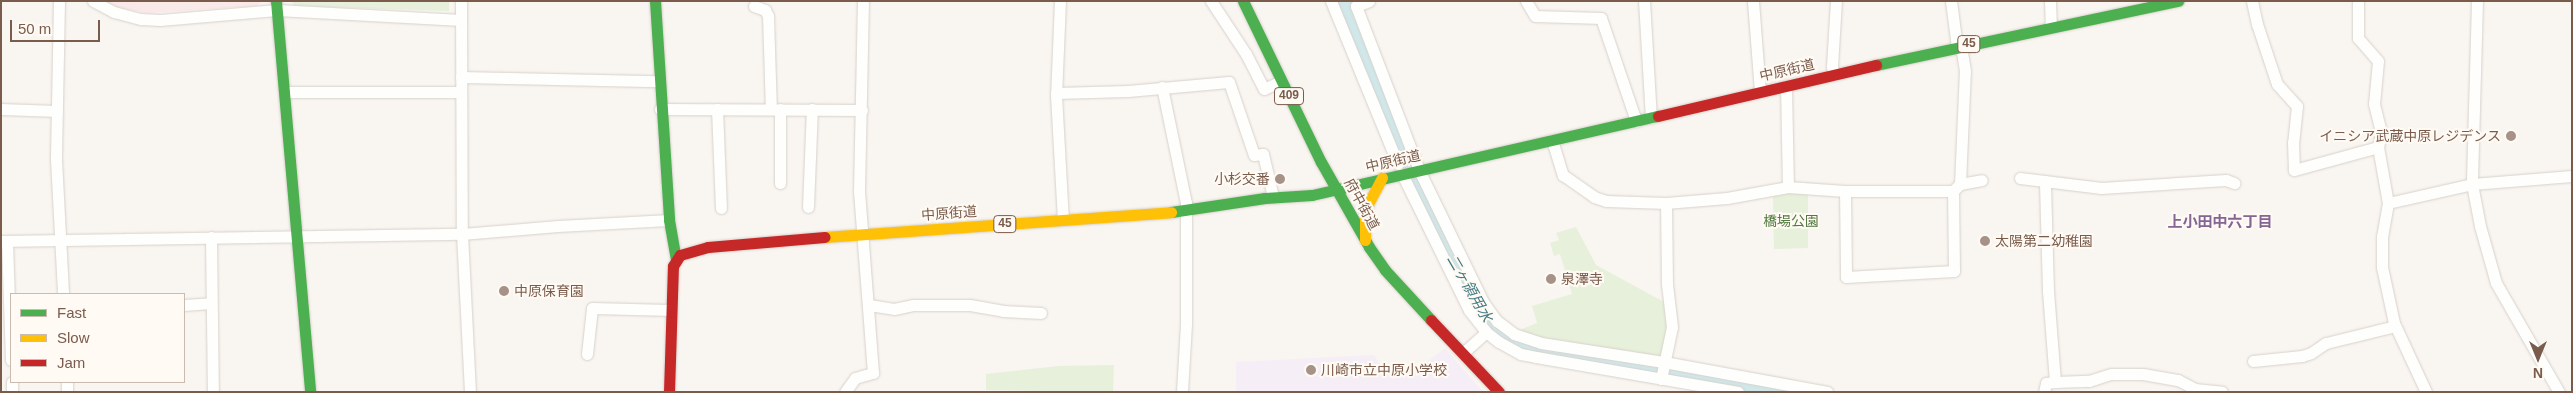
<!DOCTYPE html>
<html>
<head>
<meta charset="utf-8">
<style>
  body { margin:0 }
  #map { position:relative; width:2573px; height:393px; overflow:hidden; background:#f9f5f0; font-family:Arial,"Noto Sans JP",sans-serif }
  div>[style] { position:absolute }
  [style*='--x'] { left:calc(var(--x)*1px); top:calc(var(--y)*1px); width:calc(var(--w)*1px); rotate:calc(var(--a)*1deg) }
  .education>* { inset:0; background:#f6eef6 }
  .medical>* { inset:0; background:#fae9e9 }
  .green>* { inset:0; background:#e7f0db }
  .river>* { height:21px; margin:-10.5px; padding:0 10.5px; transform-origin:10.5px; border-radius:10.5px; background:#d0e8ea }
  .roads { filter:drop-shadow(0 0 1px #d7d1cb) drop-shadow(0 0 1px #d7d1cb) }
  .street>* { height:11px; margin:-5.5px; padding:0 5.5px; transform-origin:5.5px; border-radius:5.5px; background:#fefefd }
  .fast>* { height:11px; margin:-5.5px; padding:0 5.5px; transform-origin:5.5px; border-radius:5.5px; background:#4caf50 }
  .slow>* { height:11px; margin:-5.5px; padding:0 5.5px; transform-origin:5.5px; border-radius:5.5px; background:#ffc107 }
  .jam>* { height:11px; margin:-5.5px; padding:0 5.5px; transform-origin:5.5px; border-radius:5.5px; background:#c62828 }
  .dots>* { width:14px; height:14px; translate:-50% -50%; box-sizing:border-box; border:2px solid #fffaf3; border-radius:50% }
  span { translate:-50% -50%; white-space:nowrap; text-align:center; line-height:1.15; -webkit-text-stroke:4px #fffaf3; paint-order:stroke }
  .shield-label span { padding:1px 4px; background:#fffaf3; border:1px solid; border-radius:4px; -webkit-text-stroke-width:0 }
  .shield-label { font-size:12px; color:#7a5c4d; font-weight:700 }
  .street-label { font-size:14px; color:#7a5c4d }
  .poi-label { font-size:14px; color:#7a5c4d }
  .right { translate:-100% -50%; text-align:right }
  .left { translate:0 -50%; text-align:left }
  .park-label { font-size:14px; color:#537a41 }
  .neighbourhood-label { font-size:15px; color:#846695; font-weight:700 }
  .water-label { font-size:15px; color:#437c86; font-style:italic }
  .frame { position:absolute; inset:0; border:2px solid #7a5c4d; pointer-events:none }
  .legend { position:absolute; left:10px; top:293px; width:175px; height:90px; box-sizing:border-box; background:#fffaf3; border:1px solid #cabbb1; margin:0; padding:6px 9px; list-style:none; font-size:15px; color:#7a5c4d }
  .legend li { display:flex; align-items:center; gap:10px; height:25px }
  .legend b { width:25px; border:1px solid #cabbb1 }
  .north { position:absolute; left:2513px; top:333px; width:50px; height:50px; -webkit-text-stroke:4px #fffaf3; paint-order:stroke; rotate:180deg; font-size:14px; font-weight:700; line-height:20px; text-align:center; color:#7a5c4d }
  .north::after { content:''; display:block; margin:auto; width:18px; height:22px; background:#7a5c4d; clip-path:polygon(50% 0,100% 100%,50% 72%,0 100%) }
  .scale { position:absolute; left:10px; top:20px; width:90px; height:22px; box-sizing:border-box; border:2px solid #7a5c4d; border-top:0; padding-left:6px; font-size:15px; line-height:18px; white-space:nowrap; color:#7a5c4d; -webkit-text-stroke:4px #fffaf3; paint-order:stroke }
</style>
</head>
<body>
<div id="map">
  <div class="education">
    <i style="clip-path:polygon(1445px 348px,1483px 392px,1236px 392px,1236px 362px,1374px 355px,1384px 370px,1403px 373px,1415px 371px)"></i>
  </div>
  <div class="medical">
    <i style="clip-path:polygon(103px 1px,262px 1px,257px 6px,148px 13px,122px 9px)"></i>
  </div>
  <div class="green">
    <i style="clip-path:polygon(292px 1px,449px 1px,449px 11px,294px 6px)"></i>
    <i style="clip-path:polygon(1788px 193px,1808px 194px,1808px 248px,1774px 249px,1773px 195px)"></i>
    <i style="clip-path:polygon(1576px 227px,1596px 265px,1664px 302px,1668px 324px,1662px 355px,1659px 357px,1535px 336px,1520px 330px,1537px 323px,1532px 306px,1572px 294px,1560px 254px,1554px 256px,1550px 243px,1559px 240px,1556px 233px)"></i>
    <i style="clip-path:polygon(1114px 365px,1113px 392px,986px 390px,986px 374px,1058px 366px)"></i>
  </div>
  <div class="river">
    <i style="--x:1339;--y:1;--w:108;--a:66"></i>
    <i style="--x:1383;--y:100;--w:61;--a:69.8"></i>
    <i style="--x:1404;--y:157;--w:134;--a:64.8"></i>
    <i style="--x:1461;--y:278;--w:39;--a:61"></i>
    <i style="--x:1480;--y:312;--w:18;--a:52"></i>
    <i style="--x:1491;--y:326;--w:18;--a:38"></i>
    <i style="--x:1505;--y:337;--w:31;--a:22"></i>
    <i style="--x:1534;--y:349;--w:255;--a:9.7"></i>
  </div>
  <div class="roads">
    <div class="street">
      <i style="--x:59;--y:1;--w:158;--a:91.1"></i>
      <i style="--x:56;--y:159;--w:135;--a:87"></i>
      <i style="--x:93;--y:1;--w:24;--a:28"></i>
      <i style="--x:114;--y:12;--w:28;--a:15"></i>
      <i style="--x:141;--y:19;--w:19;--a:3"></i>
      <i style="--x:160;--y:20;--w:117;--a:-4.9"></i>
      <i style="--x:277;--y:10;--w:184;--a:3.1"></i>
      <i style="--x:461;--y:1;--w:233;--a:89.8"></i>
      <i style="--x:462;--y:234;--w:158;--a:87.1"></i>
      <i style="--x:1060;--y:1;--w:94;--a:92.4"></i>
      <i style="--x:1056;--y:95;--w:125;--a:86.8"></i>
      <i style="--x:1211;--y:1;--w:64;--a:56.6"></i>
      <i style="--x:1246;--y:54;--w:39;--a:63"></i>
      <i style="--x:1264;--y:89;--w:19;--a:-25"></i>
      <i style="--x:1331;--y:1;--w:176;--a:67.7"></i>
      <i style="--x:1369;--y:1;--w:14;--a:159"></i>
      <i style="--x:1356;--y:6;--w:176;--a:69"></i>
      <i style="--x:1419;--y:170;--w:147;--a:64.1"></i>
      <i style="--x:1483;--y:302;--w:24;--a:54"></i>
      <i style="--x:1497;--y:321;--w:21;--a:37"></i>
      <i style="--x:1514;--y:334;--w:28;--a:18"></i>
      <i style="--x:1541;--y:343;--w:124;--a:8.8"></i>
      <i style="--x:1664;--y:362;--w:166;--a:10.4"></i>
      <i style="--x:1526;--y:1;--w:17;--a:59"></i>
      <i style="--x:1535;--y:16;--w:66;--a:1.7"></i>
      <i style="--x:1601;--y:18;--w:109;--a:71.2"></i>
      <i style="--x:1644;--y:1;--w:117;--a:86.6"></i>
      <i style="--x:1753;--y:1;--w:91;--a:85.6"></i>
      <i style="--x:1951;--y:1;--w:46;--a:82.6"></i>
      <i style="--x:2050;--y:1;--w:25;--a:88"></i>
      <i style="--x:2252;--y:1;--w:24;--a:78"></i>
      <i style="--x:2257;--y:24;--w:63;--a:71.6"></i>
      <i style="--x:2277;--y:84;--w:30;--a:48"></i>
      <i style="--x:2297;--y:106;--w:36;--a:96"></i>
      <i style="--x:2293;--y:142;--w:28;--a:88"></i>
      <i style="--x:2294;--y:170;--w:87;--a:-15.3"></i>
      <i style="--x:2358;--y:1;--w:37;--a:90"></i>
      <i style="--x:2358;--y:38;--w:30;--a:49"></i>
      <i style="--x:2378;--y:61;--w:43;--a:95.3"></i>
      <i style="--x:2374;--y:104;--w:30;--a:76"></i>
      <i style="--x:2381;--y:133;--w:14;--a:102"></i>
      <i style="--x:2378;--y:147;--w:57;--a:79.9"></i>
      <i style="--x:2388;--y:203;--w:34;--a:100"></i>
      <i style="--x:2382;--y:236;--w:31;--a:90"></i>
      <i style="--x:2382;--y:267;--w:57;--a:77.9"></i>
      <i style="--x:2394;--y:323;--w:76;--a:65.1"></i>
      <i style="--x:2477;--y:1;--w:183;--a:91.6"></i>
      <i style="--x:2472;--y:184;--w:43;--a:79.2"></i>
      <i style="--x:2480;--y:226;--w:59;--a:74.3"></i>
      <i style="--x:2496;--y:283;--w:126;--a:60"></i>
      <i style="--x:754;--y:6;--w:12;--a:20"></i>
      <i style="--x:765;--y:10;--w:7;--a:63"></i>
      <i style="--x:768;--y:16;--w:93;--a:88.2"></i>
      <i style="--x:1834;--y:75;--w:9;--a:-103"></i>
      <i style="--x:1832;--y:66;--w:65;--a:-86.5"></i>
      <i style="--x:461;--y:77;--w:198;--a:1.2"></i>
      <i style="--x:1786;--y:86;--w:101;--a:88.9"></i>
      <i style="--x:1162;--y:87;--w:118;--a:78.3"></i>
      <i style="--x:1186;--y:203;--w:121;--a:90"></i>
      <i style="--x:1186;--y:324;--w:68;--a:93.4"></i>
      <i style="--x:284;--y:92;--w:177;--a:0"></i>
      <i style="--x:1056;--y:93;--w:72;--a:-1.6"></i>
      <i style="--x:1128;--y:91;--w:101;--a:-5.1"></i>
      <i style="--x:1229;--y:82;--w:77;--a:71.1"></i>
      <i style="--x:1254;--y:155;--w:9;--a:-6"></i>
      <i style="--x:1263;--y:154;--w:44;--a:76.9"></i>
      <i style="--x:1;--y:109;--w:56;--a:2"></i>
      <i style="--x:660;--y:109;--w:202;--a:0.3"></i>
      <i style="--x:717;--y:109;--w:99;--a:87.7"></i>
      <i style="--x:780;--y:109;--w:74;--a:90"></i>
      <i style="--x:1552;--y:140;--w:37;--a:73"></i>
      <i style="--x:1563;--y:175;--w:38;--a:35"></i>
      <i style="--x:1594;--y:197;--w:13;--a:18"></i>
      <i style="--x:1606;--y:201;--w:60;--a:1.9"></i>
      <i style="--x:1666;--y:203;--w:61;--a:-4.7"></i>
      <i style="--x:1727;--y:198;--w:62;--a:-10.2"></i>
      <i style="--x:1788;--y:187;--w:57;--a:4"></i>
      <i style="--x:1845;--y:191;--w:108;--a:0"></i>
      <i style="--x:1953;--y:191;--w:10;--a:-45"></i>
      <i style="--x:1960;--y:184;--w:22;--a:-10"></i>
      <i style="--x:1402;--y:174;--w:152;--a:63.8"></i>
      <i style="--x:1469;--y:310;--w:28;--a:52"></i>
      <i style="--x:1486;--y:332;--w:16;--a:38"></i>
      <i style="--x:1499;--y:342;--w:25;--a:29"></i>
      <i style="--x:1521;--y:354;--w:15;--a:11"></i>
      <i style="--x:1536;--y:357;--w:205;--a:9.8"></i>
      <i style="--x:2020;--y:178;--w:82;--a:7"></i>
      <i style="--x:2101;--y:188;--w:125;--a:-3.7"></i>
      <i style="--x:2226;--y:180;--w:9;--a:21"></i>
      <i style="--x:1960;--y:184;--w:113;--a:-87.5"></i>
      <i style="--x:1965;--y:71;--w:25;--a:-99"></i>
      <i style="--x:1845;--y:191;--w:86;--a:89.3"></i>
      <i style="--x:1846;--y:277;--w:108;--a:-3.2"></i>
      <i style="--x:1954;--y:271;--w:80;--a:-90.7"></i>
      <i style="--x:2388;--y:203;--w:86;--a:-12.7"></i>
      <i style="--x:2472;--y:184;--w:100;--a:-4.6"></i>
      <i style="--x:808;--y:207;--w:98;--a:-87.7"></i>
      <i style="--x:211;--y:237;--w:155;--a:89.3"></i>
      <i style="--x:1;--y:241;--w:461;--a:-0.9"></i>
      <i style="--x:462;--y:234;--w:96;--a:-4.8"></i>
      <i style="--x:558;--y:226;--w:111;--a:-3.1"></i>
      <i style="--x:7;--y:241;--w:119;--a:88.1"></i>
      <i style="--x:184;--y:305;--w:27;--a:-4"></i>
      <i style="--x:869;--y:305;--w:25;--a:9"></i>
      <i style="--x:894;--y:309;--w:19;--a:-12"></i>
      <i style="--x:913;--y:305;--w:57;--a:0"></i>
      <i style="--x:970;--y:305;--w:34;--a:10"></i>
      <i style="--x:1003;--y:311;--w:38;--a:3"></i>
      <i style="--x:1463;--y:353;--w:31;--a:-42"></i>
      <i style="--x:587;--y:354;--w:46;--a:-83.8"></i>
      <i style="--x:592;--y:308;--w:79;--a:1.5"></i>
      <i style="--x:2253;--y:361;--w:49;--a:-5.8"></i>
      <i style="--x:2302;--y:356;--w:9;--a:-18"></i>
      <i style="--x:2311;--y:353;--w:18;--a:-34"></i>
      <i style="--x:2326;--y:343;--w:71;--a:-13.8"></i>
      <i style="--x:1661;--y:379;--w:53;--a:-78.1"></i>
      <i style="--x:1672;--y:327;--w:43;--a:-96.6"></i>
      <i style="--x:1667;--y:284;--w:81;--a:-90.7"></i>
      <i style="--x:12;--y:382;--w:10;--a:90"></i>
      <i style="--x:67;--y:382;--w:10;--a:90"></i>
      <i style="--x:2055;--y:382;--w:34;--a:-2"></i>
      <i style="--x:2089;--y:381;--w:23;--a:-18"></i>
      <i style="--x:2111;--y:374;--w:32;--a:0"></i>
      <i style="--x:2143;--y:374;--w:36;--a:10"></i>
      <i style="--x:2178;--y:380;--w:19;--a:28"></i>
      <i style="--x:2195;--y:389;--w:27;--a:6"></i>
      <i style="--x:845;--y:392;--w:17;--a:-54"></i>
      <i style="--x:855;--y:378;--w:19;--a:-16"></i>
      <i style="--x:873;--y:373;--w:183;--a:-94.4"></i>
      <i style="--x:859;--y:191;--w:190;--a:-88.8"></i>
      <i style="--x:2044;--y:392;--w:9;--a:-77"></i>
      <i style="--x:2046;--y:383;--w:9;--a:-6"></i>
      <i style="--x:2055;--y:382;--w:91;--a:-94.4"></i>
      <i style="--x:2048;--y:291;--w:110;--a:-91.6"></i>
    </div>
    <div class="fast">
      <i style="--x:276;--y:1;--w:392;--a:85"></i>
      <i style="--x:655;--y:1;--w:219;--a:86.3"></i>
      <i style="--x:669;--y:220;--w:40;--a:80"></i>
      <i style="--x:1243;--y:1;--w:179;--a:64.2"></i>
      <i style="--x:1321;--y:162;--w:98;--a:60.5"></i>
      <i style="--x:1369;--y:247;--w:28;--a:55"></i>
      <i style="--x:1385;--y:270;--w:68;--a:47.4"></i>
      <i style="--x:1876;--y:65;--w:309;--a:-12"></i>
      <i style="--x:1171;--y:212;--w:95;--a:-8.5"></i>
      <i style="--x:1265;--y:198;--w:47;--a:-3.7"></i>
      <i style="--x:1312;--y:195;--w:355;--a:-12.9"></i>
    </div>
    <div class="slow">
      <i style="--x:825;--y:237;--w:347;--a:-4.1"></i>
      <i style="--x:1365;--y:240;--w:24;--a:-90"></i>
      <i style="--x:1365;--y:216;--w:12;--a:-76"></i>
      <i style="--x:1368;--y:204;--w:30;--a:-62"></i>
    </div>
    <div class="jam">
      <i style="--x:1658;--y:116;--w:224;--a:-13.2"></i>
      <i style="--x:1431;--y:320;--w:99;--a:46.6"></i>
      <i style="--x:669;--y:392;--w:126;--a:-88.2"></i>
      <i style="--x:673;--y:266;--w:13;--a:-58"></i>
      <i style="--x:680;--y:255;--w:29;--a:-16"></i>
      <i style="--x:708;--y:247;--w:117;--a:-4.9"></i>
    </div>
  </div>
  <div class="dots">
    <i style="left:2511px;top:136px;background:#a69286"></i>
    <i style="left:1280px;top:179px;background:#a69286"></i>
    <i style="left:1985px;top:241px;background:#a69286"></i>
    <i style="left:1551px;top:279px;background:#a69286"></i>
    <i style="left:504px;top:291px;background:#a69286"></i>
    <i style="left:1311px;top:370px;background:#a69286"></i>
  </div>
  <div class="shield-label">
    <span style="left:1969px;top:44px">45</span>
    <span style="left:1289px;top:96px">409</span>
    <span style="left:1005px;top:224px">45</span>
  </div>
  <div class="street-label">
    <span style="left:1787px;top:70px;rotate:-13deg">中原街道</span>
    <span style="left:1393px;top:161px;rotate:-13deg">中原街道</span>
    <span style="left:1362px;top:204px;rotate:61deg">府中街道</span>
    <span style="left:949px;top:213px;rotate:-4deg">中原街道</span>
  </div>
  <div class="poi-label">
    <span class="right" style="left:2501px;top:136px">イニシア武蔵中原レジデンス</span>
    <span class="right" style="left:1270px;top:179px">小杉交番</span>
    <span class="left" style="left:1995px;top:241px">太陽第二幼稚園</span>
    <span class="left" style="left:1561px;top:279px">泉澤寺</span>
    <span class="left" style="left:514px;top:291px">中原保育園</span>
    <span class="left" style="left:1321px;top:370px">川崎市立中原小学校</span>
  </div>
  <div class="park-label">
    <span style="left:1791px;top:221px">橋場公園</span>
  </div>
  <div class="neighbourhood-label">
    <span style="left:2220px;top:222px">上小田中六丁目</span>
  </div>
  <div class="water-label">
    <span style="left:1470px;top:288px;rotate:60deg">二ヶ領用水</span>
  </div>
  <div class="frame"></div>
  <ul class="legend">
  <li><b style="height:6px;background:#4caf50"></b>Fast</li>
  <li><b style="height:6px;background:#ffc107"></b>Slow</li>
  <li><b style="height:6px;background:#c62828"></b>Jam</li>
  </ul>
  <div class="north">N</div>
  <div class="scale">50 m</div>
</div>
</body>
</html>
